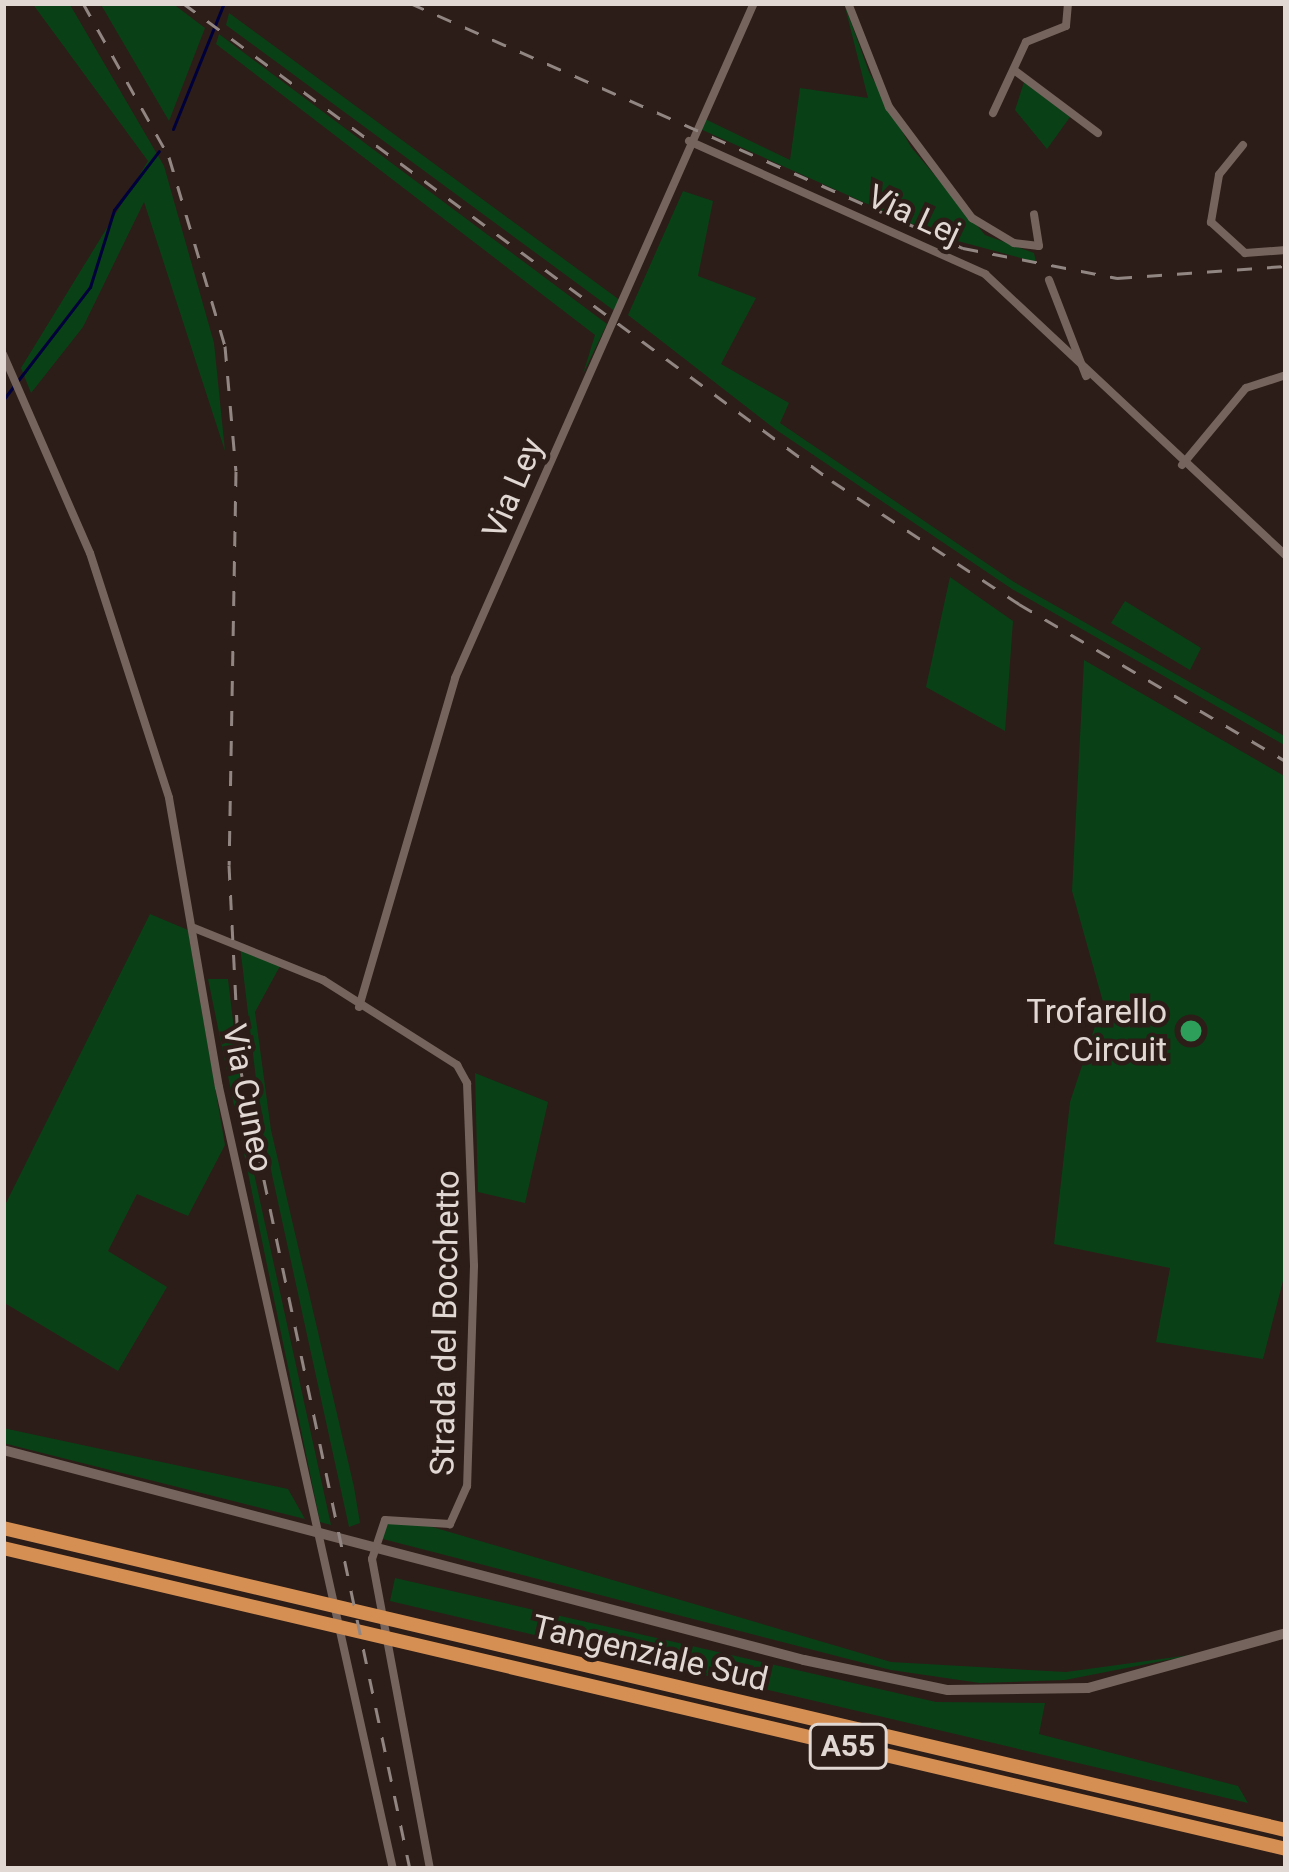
<!DOCTYPE html>
<html>
<head>
<meta charset="utf-8">
<style>
  body { margin:0 }
  #map { position:relative; width:1289px; height:1872px; overflow:hidden; background:#2c1d18; font-family:Roboto,sans-serif }
  div>[style] { position:absolute }
  [style*='--x'] { left:calc(var(--x)*1px); top:calc(var(--y)*1px); width:calc(var(--w)*1px); rotate:calc(var(--a)*1deg) }
  .green>* { inset:0; background:#0a4016 }
  .stream>* { height:3px; margin:-1.5px; padding:0 1.5px; transform-origin:1.5px; border-radius:1.5px; background:#00003b }
  .street>* { height:8px; margin:-4px; padding:0 4px; transform-origin:4px; border-radius:4px; background:#75645d }
  .secondary>* { height:10px; margin:-5px; padding:0 5px; transform-origin:5px; border-radius:5px; background:#75645d }
  .highway>* { height:14px; margin:-7px; padding:0 7px; transform-origin:7px; border-radius:7px; background:#d68f53 }
  .rail>* { height:3px; margin-top:-1.5px; transform-origin:0; background:repeating-linear-gradient(90deg,#928682 0 15px,transparent 0 30px) }
  .dots>* { width:33px; height:33px; translate:-50% -50%; box-sizing:border-box; border:6px solid #2c1d18; border-radius:50% }
  span { translate:-50% -50%; white-space:nowrap; text-align:center; line-height:1.15; -webkit-text-stroke:9px #2c1d18; paint-order:stroke }
  .shield-label span { padding:3px 9px; background:#2c1d18; border:3px solid; border-radius:9px; -webkit-text-stroke-width:0 }
  .shield-label { font-size:30px; color:#e1d7d3; font-weight:700 }
  .street-label { font-size:33px; color:#e1d7d3 }
  .poi-label { font-size:33px; color:#e1d7d3 }
  .right { translate:-100% -50%; text-align:right }
  .frame { position:absolute; inset:0; border:6px solid #e1d7d3; pointer-events:none }
</style>
</head>
<body>
<div id="map">
  <div class="green">
    <i style="clip-path:polygon(32px 3px,69px 3px,164px 166px,214px 343px,225px 451px,144px 202px,83px 327px,31px 393px,21px 368px,148px 161px)"></i>
    <i style="clip-path:polygon(100px 3px,172px 3px,205px 28px,169px 121px)"></i>
    <i style="clip-path:polygon(844px 3px,869px 72px,911px 147px,985px 235px,1034px 253px,1036px 262px,939px 236px,698px 128px,703px 118px,790px 160px,800px 88px,868px 98px)"></i>
    <i style="clip-path:polygon(229px 13px,621px 301px,616px 312px,226px 25px)"></i>
    <i style="clip-path:polygon(219px 34px,607px 324px,583px 374px,595px 335px,216px 44px)"></i>
    <i style="clip-path:polygon(1024px 82px,1070px 117px,1047px 149px,1015px 110px)"></i>
    <i style="clip-path:polygon(683px 191px,713px 201px,698px 276px,756px 298px,721px 364px,789px 403px,780px 423px,1014px 582px,1286px 737px,1286px 746px,1012px 589px,775px 429px,628px 315px)"></i>
    <i style="clip-path:polygon(950px 577px,1013px 621px,1005px 731px,926px 687px)"></i>
    <i style="clip-path:polygon(1125px 601px,1201px 648px,1190px 670px,1111px 623px)"></i>
    <i style="clip-path:polygon(1084px 660px,1286px 777px,1286px 1269px,1263px 1359px,1156px 1342px,1170px 1268px,1054px 1244px,1070px 1102px,1103px 1002px,1072px 891px)"></i>
    <i style="clip-path:polygon(150px 914px,188px 930px,225px 1145px,188px 1216px,137px 1194px,108px 1251px,167px 1287px,118px 1371px,3px 1302px,3px 1209px)"></i>
    <i style="clip-path:polygon(240px 946px,280px 966px,255px 1012px,271px 1130px,354px 1487px,360px 1523px,349px 1527px,262px 1129px)"></i>
    <i style="clip-path:polygon(208px 979px,228px 979px,248px 1146px,331px 1525px,320px 1522px)"></i>
    <i style="clip-path:polygon(475px 1073px,548px 1102px,525px 1203px,478px 1192px)"></i>
    <i style="clip-path:polygon(3px 1428px,288px 1489px,305px 1519px,3px 1443px)"></i>
    <i style="clip-path:polygon(412px 1521px,891px 1662px,1066px 1672px,1198px 1654px,1065px 1680px,980px 1683px,891px 1670px,379px 1538px,387px 1524px)"></i>
    <i style="clip-path:polygon(395px 1578px,936px 1702px,1045px 1703px,1039px 1734px,1238px 1786px,1248px 1803px,390px 1601px)"></i>
  </div>
  <div class="stream">
    <i style="--x:173;--y:129;--w:136;--a:-68"></i>
    <i style="--x:3;--y:400;--w:143;--a:-52.4"></i>
    <i style="--x:90;--y:287;--w:81;--a:-72.7"></i>
    <i style="--x:114;--y:210;--w:74;--a:-52.7"></i>
  </div>
  <div class="street">
    <i style="--x:848;--y:3;--w:112;--a:68.5"></i>
    <i style="--x:889;--y:107;--w:139;--a:53.2"></i>
    <i style="--x:972;--y:218;--w:49;--a:30.8"></i>
    <i style="--x:1014;--y:243;--w:25;--a:7"></i>
    <i style="--x:1039;--y:246;--w:32;--a:-99"></i>
    <i style="--x:1014;--y:70;--w:105;--a:36.9"></i>
    <i style="--x:993;--y:113;--w:78;--a:-65.1"></i>
    <i style="--x:1026;--y:42;--w:43;--a:-21.8"></i>
    <i style="--x:1066;--y:26;--w:23;--a:-85"></i>
    <i style="--x:689;--y:141;--w:325;--a:24.2"></i>
    <i style="--x:985;--y:274;--w:412;--a:43.1"></i>
    <i style="--x:1243;--y:145;--w:38;--a:129"></i>
    <i style="--x:1219;--y:175;--w:48;--a:99.7"></i>
    <i style="--x:1211;--y:222;--w:46;--a:42.4"></i>
    <i style="--x:1245;--y:253;--w:41;--a:-4.2"></i>
    <i style="--x:1049;--y:280;--w:103;--a:68.9"></i>
    <i style="--x:3;--y:354;--w:217;--a:66.4"></i>
    <i style="--x:90;--y:553;--w:257;--a:72.1"></i>
    <i style="--x:169;--y:798;--w:293;--a:80.2"></i>
    <i style="--x:219;--y:1087;--w:801;--a:77.46"></i>
    <i style="--x:1182;--y:465;--w:100;--a:-50.3"></i>
    <i style="--x:1246;--y:388;--w:42;--a:-18"></i>
    <i style="--x:194;--y:928;--w:139;--a:22"></i>
    <i style="--x:323;--y:980;--w:159;--a:32.4"></i>
    <i style="--x:457;--y:1065;--w:21;--a:61"></i>
    <i style="--x:467;--y:1083;--w:183;--a:87.8"></i>
    <i style="--x:474;--y:1266;--w:220;--a:91.8"></i>
    <i style="--x:467;--y:1486;--w:42;--a:114.1"></i>
    <i style="--x:450;--y:1524;--w:65;--a:-176.5"></i>
    <i style="--x:385;--y:1520;--w:41;--a:108.4"></i>
    <i style="--x:372;--y:1559;--w:315;--a:79.4"></i>
    <i style="--x:359;--y:1007;--w:343;--a:-73.7"></i>
    <i style="--x:455;--y:678;--w:738;--a:-66.11"></i>
  </div>
  <div class="secondary">
    <i style="--x:3;--y:1450;--w:828;--a:14.69"></i>
    <i style="--x:804;--y:1660;--w:147;--a:11.8"></i>
    <i style="--x:948;--y:1690;--w:140;--a:-0.8"></i>
    <i style="--x:1088;--y:1688;--w:205;--a:-15.5"></i>
  </div>
  <div class="highway">
    <i style="--x:3;--y:1528;--w:1318;--a:13.25"></i>
    <i style="--x:3;--y:1548;--w:1318;--a:13.2"></i>
  </div>
  <div class="rail">
    <i style="--x:83;--y:3;--w:176;--a:60.8"></i>
    <i style="--x:169;--y:157;--w:197;--a:73.5"></i>
    <i style="--x:225;--y:346;--w:125;--a:85"></i>
    <i style="--x:236;--y:471;--w:394;--a:91"></i>
    <i style="--x:229;--y:865;--w:197;--a:87.1"></i>
    <i style="--x:239;--y:1062;--w:825;--a:78.04"></i>
    <i style="--x:183;--y:3;--w:806;--a:36.37"></i>
    <i style="--x:832;--y:481;--w:224;--a:33.3"></i>
    <i style="--x:1019;--y:604;--w:310;--a:30.5"></i>
    <i style="--x:410;--y:3;--w:605;--a:23.9"></i>
    <i style="--x:963;--y:248;--w:157;--a:11"></i>
    <i style="--x:1117;--y:278;--w:169;--a:-4.1"></i>
  </div>
  <div class="dots">
    <i style="left:1191px;top:1031px;background:#2e9e5b"></i>
  </div>
  <div class="shield-label">
    <span style="left:848px;top:1746px">A55</span>
  </div>
  <div class="street-label">
    <span style="left:914px;top:215px;rotate:25deg">Via Lej</span>
    <span style="left:513px;top:488px;rotate:-67deg">Via Ley</span>
    <span style="left:248px;top:1098px;rotate:79deg">Via Cuneo</span>
    <span style="left:445px;top:1323px;rotate:-89deg">Strada del Bocchetto</span>
    <span style="left:650px;top:1653px;rotate:13deg">Tangenziale Sud</span>
  </div>
  <div class="poi-label">
    <span class="right" style="left:1167px;top:1031px">Trofarello<br>Circuit</span>
  </div>
  <div class="frame"></div>
</div>
</body>
</html>
